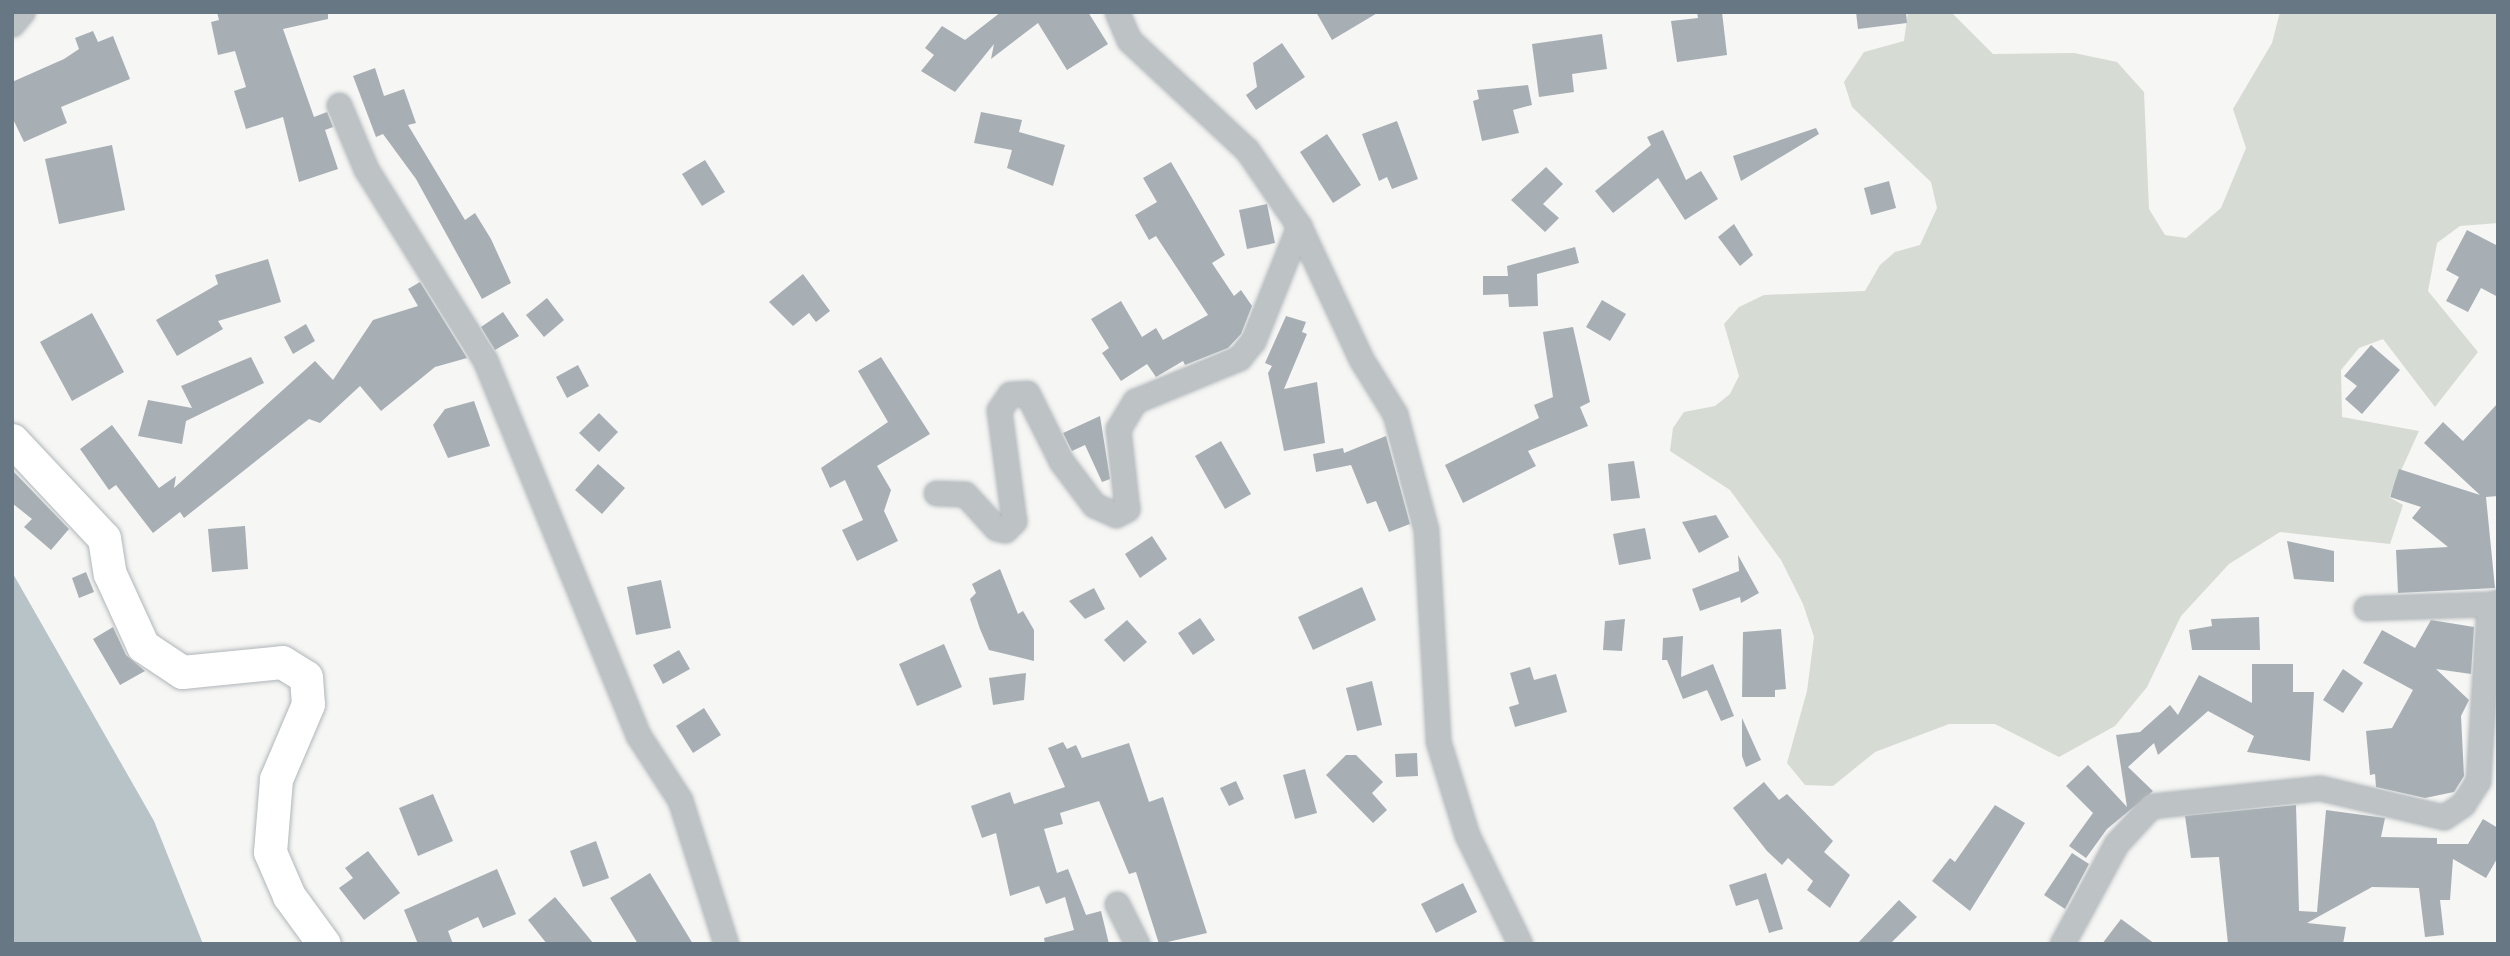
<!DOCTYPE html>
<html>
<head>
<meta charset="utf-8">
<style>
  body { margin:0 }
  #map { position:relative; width:2510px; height:956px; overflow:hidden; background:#f6f6f4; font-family:"Alegreya Sans",sans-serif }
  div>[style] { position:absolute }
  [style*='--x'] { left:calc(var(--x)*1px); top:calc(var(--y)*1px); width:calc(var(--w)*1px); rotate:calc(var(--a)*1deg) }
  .green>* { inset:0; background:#d6dbd3 }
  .water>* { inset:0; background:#b7c3c7 }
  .building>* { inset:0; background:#a7afb4 }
  .roads { filter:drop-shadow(0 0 2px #b0b6ba) drop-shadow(0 0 2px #b0b6ba) }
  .street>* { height:23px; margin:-11.5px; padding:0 11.5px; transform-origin:11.5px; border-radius:11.5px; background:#bdc2c5 }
  .secondary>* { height:33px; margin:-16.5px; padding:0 16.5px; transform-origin:16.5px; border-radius:16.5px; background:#fff }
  span { translate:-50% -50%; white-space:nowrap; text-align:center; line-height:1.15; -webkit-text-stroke:7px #fff; paint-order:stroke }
  .frame { position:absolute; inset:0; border:14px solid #677783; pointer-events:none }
</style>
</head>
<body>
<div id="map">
  <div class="green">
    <i style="clip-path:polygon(1908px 12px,1951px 12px,1993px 54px,2074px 53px,2117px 62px,2144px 92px,2149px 209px,2165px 235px,2186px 238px,2221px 208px,2246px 148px,2233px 109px,2272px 43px,2280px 12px,2498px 12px,2498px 223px,2460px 226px,2437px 243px,2428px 291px,2478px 352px,2435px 407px,2383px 339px,2359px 348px,2341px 370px,2342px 417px,2419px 431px,2389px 497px,2403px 505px,2390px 544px,2280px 532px,2229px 564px,2181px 616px,2147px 687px,2115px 726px,2059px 757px,1995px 724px,1949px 724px,1875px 752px,1833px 786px,1805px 785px,1787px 763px,1807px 691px,1814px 637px,1803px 604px,1781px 560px,1730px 490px,1670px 451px,1673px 428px,1684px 412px,1715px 406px,1730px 394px,1739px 376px,1724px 324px,1739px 307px,1764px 295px,1865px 291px,1880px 265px,1895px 252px,1920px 245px,1937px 208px,1931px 182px,1852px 107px,1844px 82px,1864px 52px,1904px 41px)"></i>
  </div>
  <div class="water">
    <i style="clip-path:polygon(12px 572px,154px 821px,203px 944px,12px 944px)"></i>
  </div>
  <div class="building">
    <i style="clip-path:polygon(217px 12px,328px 12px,328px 19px,283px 29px,314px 117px,327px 112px,333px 127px,325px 130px,338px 169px,299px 182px,283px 117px,246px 129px,234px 91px,246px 87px,235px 51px,218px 55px,211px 22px,219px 20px)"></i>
    <i style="clip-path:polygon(1001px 12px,1088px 12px,1108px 44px,1067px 70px,1038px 23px,991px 59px,994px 44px,955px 92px,921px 71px,934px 55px,925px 48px,942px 26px,965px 40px)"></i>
    <i style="clip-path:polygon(1316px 12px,1379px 12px,1332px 40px)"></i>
    <i style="clip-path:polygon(1697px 12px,1722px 12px,1727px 55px,1677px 62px,1671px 21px,1698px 18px)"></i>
    <i style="clip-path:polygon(1856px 12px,1906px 12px,1907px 23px,1858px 29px)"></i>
    <i style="clip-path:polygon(93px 31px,98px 42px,113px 36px,130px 79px,61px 107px,67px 123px,24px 142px,12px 117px,12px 82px,64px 59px,79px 49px,75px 38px)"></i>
    <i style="clip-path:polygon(1602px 34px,1607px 69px,1572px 74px,1574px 92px,1539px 97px,1532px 44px)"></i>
    <i style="clip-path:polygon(1282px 43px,1305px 77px,1256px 110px,1246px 95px,1257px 87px,1253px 63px)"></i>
    <i style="clip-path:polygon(375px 68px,384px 96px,404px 89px,416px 123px,408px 125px,465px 220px,475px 213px,491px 239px,511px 283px,482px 299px,416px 179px,383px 134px,376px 137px,353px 76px)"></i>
    <i style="clip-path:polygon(1528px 85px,1532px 105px,1513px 110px,1519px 133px,1482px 141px,1473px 101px,1479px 99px,1477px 90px)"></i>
    <i style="clip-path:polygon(981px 112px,1022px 120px,1019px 132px,1065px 145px,1053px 186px,1007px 168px,1012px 150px,974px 143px)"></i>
    <i style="clip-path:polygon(1397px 121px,1418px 179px,1392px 189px,1387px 177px,1379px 181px,1362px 134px)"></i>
    <i style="clip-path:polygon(1816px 128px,1819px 134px,1741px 181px,1733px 156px)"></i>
    <i style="clip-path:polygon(1663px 130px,1686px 180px,1701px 171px,1718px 199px,1685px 220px,1658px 178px,1613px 213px,1595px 191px,1651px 145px,1647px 137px)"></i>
    <i style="clip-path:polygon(1327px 134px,1361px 185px,1333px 203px,1300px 152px)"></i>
    <i style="clip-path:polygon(112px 145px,125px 210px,59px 224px,45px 159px)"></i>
    <i style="clip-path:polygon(705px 160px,725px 192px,702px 206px,682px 174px)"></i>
    <i style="clip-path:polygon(1171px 162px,1225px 255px,1212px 263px,1234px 296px,1241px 290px,1252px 306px,1241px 334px,1228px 348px,1185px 365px,1183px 361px,1156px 377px,1147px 364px,1121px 381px,1102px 353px,1109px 348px,1091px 319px,1121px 301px,1142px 337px,1156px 328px,1163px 340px,1208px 315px,1156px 236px,1149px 240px,1135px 215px,1157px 202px,1143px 178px)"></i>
    <i style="clip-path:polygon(1546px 167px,1563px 184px,1543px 204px,1559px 218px,1545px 232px,1511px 200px)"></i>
    <i style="clip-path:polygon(1889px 181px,1896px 208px,1871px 215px,1864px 188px)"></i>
    <i style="clip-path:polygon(1267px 204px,1275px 243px,1247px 249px,1239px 210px)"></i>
    <i style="clip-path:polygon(1734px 224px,1753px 255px,1740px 266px,1718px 237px)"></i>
    <i style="clip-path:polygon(2467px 230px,2498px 246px,2498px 297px,2481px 288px,2468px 312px,2446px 301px,2459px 277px,2446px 270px)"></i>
    <i style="clip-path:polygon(1575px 247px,1579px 263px,1537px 274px,1538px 306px,1509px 307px,1508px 294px,1483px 295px,1483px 276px,1508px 276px,1507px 266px)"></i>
    <i style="clip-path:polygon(268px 259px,281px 302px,218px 321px,223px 329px,177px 356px,156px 320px,218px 284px,215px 275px)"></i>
    <i style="clip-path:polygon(803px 274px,830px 311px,816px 322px,809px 313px,793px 326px,769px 302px)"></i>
    <i style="clip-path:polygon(420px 282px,467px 358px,435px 367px,381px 411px,360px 386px,320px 423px,309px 419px,184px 518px,180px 512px,153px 533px,116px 485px,109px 490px,80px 449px,112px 425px,159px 488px,176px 476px,174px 488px,315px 361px,333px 380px,373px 320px,418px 306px,408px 289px)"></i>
    <i style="clip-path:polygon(547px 298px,564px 320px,544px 337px,526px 315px)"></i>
    <i style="clip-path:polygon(1602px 300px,1626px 314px,1610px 341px,1586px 327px)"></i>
    <i style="clip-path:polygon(503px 312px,519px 336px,495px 350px,481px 327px)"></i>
    <i style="clip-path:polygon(92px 313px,124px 372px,72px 401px,40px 342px)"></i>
    <i style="clip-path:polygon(1286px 316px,1306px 322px,1302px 332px,1307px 334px,1284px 389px,1317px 382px,1325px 443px,1284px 451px,1268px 373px,1272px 366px,1265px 363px)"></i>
    <i style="clip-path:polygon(306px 324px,315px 341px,293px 354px,284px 337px)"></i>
    <i style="clip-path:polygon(1573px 327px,1590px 402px,1580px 407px,1588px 426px,1528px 451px,1536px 466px,1463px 503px,1445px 465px,1539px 418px,1534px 405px,1553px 397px,1543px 332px)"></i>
    <i style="clip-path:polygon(2371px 345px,2400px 370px,2362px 414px,2345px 399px,2357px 386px,2344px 376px)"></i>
    <i style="clip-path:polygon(251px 357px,264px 383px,186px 421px,182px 444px,138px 436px,148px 400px,192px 408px,181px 386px)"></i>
    <i style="clip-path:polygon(881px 357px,930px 434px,877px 466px,891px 490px,884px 511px,898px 541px,857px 561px,842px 530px,863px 520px,845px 480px,830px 488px,821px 468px,888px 422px,858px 371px)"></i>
    <i style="clip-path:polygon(578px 365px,589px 386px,567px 398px,556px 377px)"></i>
    <i style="clip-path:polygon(474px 401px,490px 446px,448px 458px,433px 425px,445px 409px)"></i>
    <i style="clip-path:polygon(2498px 403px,2498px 496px,2486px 497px,2495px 588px,2398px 593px,2396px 550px,2448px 547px,2412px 518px,2421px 507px,2390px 497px,2399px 469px,2480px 495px,2424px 443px,2443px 422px,2463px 441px)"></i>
    <i style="clip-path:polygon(599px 413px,618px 432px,599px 452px,579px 433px)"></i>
    <i style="clip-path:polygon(1100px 416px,1110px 479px,1102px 482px,1085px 445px,1072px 451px,1063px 433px)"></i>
    <i style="clip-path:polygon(1386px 436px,1410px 524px,1389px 532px,1376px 501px,1367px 504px,1351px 465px,1316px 472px,1313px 454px,1343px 448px,1344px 453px)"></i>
    <i style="clip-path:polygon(1221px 441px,1251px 494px,1225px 509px,1195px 456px)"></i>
    <i style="clip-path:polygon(1634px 461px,1640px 498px,1611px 501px,1608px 464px)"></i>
    <i style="clip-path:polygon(598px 464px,625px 488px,602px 514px,575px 490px)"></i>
    <i style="clip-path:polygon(12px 470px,69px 529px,51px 550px,24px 527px,32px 519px,12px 503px)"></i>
    <i style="clip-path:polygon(1716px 515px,1729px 537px,1699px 553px,1682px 522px)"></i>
    <i style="clip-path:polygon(245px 526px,248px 569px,212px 572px,208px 529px)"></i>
    <i style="clip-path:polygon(1645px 528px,1651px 559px,1619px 565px,1613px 534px)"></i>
    <i style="clip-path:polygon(1152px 536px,1167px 559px,1140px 578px,1125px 554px)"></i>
    <i style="clip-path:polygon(2287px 541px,2334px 551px,2334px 582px,2294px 579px)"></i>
    <i style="clip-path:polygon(1738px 555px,1759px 593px,1741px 603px,1740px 597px,1700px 611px,1692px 589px,1739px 571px)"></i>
    <i style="clip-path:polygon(1000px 569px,1018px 614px,1023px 611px,1034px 630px,1034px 661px,989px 650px,980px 629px,970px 599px,976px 593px,972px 584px)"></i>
    <i style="clip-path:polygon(86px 572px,94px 592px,79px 598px,72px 578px)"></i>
    <i style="clip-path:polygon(661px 580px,671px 628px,636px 635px,627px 587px)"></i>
    <i style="clip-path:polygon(1362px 587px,1376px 620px,1313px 650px,1298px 617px)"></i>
    <i style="clip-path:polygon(1094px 588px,1105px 609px,1085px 619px,1069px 601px)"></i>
    <i style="clip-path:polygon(2259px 617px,2260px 650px,2192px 650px,2189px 630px,2212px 626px,2211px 619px)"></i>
    <i style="clip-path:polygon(1200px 618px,1215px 640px,1193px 655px,1178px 633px)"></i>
    <i style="clip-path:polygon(1625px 619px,1622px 651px,1603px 650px,1605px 621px)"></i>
    <i style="clip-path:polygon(1127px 620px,1147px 642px,1124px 662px,1104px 640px)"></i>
    <i style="clip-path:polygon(2431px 620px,2474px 627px,2471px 674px,2436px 669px,2469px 700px,2461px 716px,2464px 776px,2454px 792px,2425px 798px,2376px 787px,2375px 774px,2370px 775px,2366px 731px,2392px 728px,2413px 690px,2363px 663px,2382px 630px,2415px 648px)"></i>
    <i style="clip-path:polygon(113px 627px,126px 655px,145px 671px,120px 685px,93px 639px)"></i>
    <i style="clip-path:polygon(1781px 629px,1786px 689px,1775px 690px,1775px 697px,1742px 697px,1743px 632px)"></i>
    <i style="clip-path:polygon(1683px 636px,1681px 677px,1713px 664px,1734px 716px,1721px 721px,1707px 690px,1683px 699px,1667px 660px,1662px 660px,1663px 638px)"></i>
    <i style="clip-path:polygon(944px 644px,962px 687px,917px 706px,899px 664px)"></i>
    <i style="clip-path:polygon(679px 650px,690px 669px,663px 684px,653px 665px)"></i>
    <i style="clip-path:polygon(2252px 664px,2293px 664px,2293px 692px,2314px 692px,2310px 761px,2247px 752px,2254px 736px,2208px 711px,2158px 755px,2154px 743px,2128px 767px,2153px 791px,2107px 829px,2086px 858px,2069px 846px,2093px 813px,2066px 786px,2088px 765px,2127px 807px,2116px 735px,2140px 732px,2170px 705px,2178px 715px,2199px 675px,2252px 703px)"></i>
    <i style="clip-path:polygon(1530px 667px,1534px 680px,1556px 674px,1567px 712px,1515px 727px,1509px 707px,1519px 704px,1510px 673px)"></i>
    <i style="clip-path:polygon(2343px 669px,2363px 683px,2343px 713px,2323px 700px)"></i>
    <i style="clip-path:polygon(1026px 673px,1024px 700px,993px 705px,989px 678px)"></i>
    <i style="clip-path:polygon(1372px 681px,1382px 725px,1357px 731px,1346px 688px)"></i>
    <i style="clip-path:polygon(704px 708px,721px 735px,693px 753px,676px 726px)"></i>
    <i style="clip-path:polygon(1742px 718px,1761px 760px,1746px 767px,1742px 756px)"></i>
    <i style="clip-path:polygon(1063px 742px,1067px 749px,1076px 745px,1082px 758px,1129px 743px,1149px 802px,1163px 797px,1207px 933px,1159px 944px,1136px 872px,1129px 874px,1099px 801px,1060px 813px,1063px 824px,1044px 829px,1057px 873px,1068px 869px,1086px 915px,1101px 911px,1109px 944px,1045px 944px,1044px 938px,1074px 930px,1065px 897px,1046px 904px,1039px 886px,1010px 896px,996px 833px,982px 838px,971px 806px,1010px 792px,1014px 804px,1065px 787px,1048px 748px)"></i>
    <i style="clip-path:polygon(1417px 753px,1418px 776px,1396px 777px,1395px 754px)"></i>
    <i style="clip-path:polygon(1346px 755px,1356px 755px,1383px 782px,1372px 793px,1387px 810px,1373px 823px,1326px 775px)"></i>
    <i style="clip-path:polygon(1305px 769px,1317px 813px,1295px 819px,1283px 775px)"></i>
    <i style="clip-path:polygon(1236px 781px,1244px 799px,1229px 806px,1220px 788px)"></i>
    <i style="clip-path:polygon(1764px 782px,1779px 800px,1787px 794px,1833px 841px,1824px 852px,1850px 875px,1830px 908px,1807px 890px,1813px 881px,1788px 858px,1782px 865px,1767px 851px,1733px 808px)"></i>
    <i style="clip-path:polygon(433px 794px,453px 841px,418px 856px,399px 808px)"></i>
    <i style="clip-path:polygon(1995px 805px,2025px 823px,1970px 911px,1932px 881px,1950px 858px,1955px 862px)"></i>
    <i style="clip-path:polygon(2296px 805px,2299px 911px,2317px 912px,2326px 810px,2385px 818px,2381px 837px,2437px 838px,2437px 844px,2468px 844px,2483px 819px,2498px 828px,2498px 857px,2486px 878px,2453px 859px,2450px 900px,2440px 900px,2444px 935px,2425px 937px,2419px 888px,2372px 887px,2307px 923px,2346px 927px,2343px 944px,2228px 944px,2219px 857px,2191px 858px,2185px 816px)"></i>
    <i style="clip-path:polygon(596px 841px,609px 878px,583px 887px,570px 851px)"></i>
    <i style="clip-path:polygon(368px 851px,400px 893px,364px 920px,339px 888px,353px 878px,345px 868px)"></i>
    <i style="clip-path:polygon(2072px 853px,2089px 864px,2065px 909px,2044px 895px)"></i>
    <i style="clip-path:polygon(497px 869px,516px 914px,483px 928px,478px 917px,448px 931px,453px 944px,418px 944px,404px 910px)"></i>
    <i style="clip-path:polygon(650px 873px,693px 944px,638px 944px,610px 898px)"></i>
    <i style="clip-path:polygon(1766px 873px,1783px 929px,1769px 933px,1758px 899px,1736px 906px,1729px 885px)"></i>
    <i style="clip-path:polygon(1463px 883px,1477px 912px,1436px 933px,1421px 904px)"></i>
    <i style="clip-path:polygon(555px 897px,594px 944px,547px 944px,528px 920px)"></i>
    <i style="clip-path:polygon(1899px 900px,1917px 917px,1890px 944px,1857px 944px)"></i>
    <i style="clip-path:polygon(2121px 919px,2155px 944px,2102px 944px)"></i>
  </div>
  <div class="roads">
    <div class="street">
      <i style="--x:1117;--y:12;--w:30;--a:67"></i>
      <i style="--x:1129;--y:40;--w:161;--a:43"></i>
      <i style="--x:1247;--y:150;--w:92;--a:55.6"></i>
      <i style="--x:1299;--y:226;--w:147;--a:65"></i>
      <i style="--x:1361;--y:359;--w:65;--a:58.3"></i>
      <i style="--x:1395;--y:414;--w:120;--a:75"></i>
      <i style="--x:1426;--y:530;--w:211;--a:86.7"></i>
      <i style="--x:1438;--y:741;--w:98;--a:72.9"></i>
      <i style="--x:1467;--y:835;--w:121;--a:64.1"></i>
      <i style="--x:12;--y:24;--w:16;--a:-50"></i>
      <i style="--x:339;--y:105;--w:69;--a:67.1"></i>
      <i style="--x:366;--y:169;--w:225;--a:58.1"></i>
      <i style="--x:485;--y:360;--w:405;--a:67.8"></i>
      <i style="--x:638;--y:735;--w:77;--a:57.1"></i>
      <i style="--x:680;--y:800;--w:151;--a:72.3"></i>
      <i style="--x:936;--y:493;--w:29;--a:2"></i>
      <i style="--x:965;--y:494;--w:46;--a:47.6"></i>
      <i style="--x:996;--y:528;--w:9;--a:13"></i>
      <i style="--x:1005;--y:530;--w:13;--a:-45"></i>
      <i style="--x:1014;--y:521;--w:112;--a:-97.7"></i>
      <i style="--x:999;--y:410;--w:19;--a:-55"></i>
      <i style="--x:1010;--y:394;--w:17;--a:-3"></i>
      <i style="--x:1027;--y:393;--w:76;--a:63.4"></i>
      <i style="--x:1061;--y:461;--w:55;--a:53.1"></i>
      <i style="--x:1094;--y:505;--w:24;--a:24"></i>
      <i style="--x:1116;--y:515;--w:13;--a:-29"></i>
      <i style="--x:1127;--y:509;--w:81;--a:-96.4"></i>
      <i style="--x:1118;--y:429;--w:33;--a:-59"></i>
      <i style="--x:1135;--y:401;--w:113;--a:-22.5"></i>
      <i style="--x:1239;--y:358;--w:22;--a:-51"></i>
      <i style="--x:1253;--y:341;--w:124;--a:-68.2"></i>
      <i style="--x:2366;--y:608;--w:123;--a:-1.9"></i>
      <i style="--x:1117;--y:904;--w:45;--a:63.4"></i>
      <i style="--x:2062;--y:944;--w:114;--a:-61.6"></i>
      <i style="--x:2116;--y:844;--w:52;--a:-47.4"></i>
      <i style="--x:2151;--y:806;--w:170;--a:-6.1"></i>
      <i style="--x:2320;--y:788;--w:127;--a:13.2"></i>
      <i style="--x:2444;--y:817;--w:23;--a:-34"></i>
      <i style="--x:2463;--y:804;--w:27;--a:-57"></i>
      <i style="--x:2478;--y:781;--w:177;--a:-86.4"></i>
      <i style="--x:2489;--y:604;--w:9;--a:-13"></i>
    </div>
    <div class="secondary">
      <i style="--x:12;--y:440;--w:134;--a:46.8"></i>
      <i style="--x:104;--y:538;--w:36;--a:81"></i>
      <i style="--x:110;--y:574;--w:79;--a:65.4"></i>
      <i style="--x:143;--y:646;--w:47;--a:33.7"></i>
      <i style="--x:182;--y:672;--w:100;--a:-5.7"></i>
      <i style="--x:282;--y:662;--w:28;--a:32"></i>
      <i style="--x:306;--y:677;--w:27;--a:86"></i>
      <i style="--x:308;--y:704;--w:82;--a:113.1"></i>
      <i style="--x:276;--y:779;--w:73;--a:94.7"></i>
      <i style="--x:270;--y:852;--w:48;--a:66.6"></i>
      <i style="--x:289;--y:896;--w:59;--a:53.9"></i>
    </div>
  </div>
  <div class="frame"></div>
</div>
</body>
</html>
